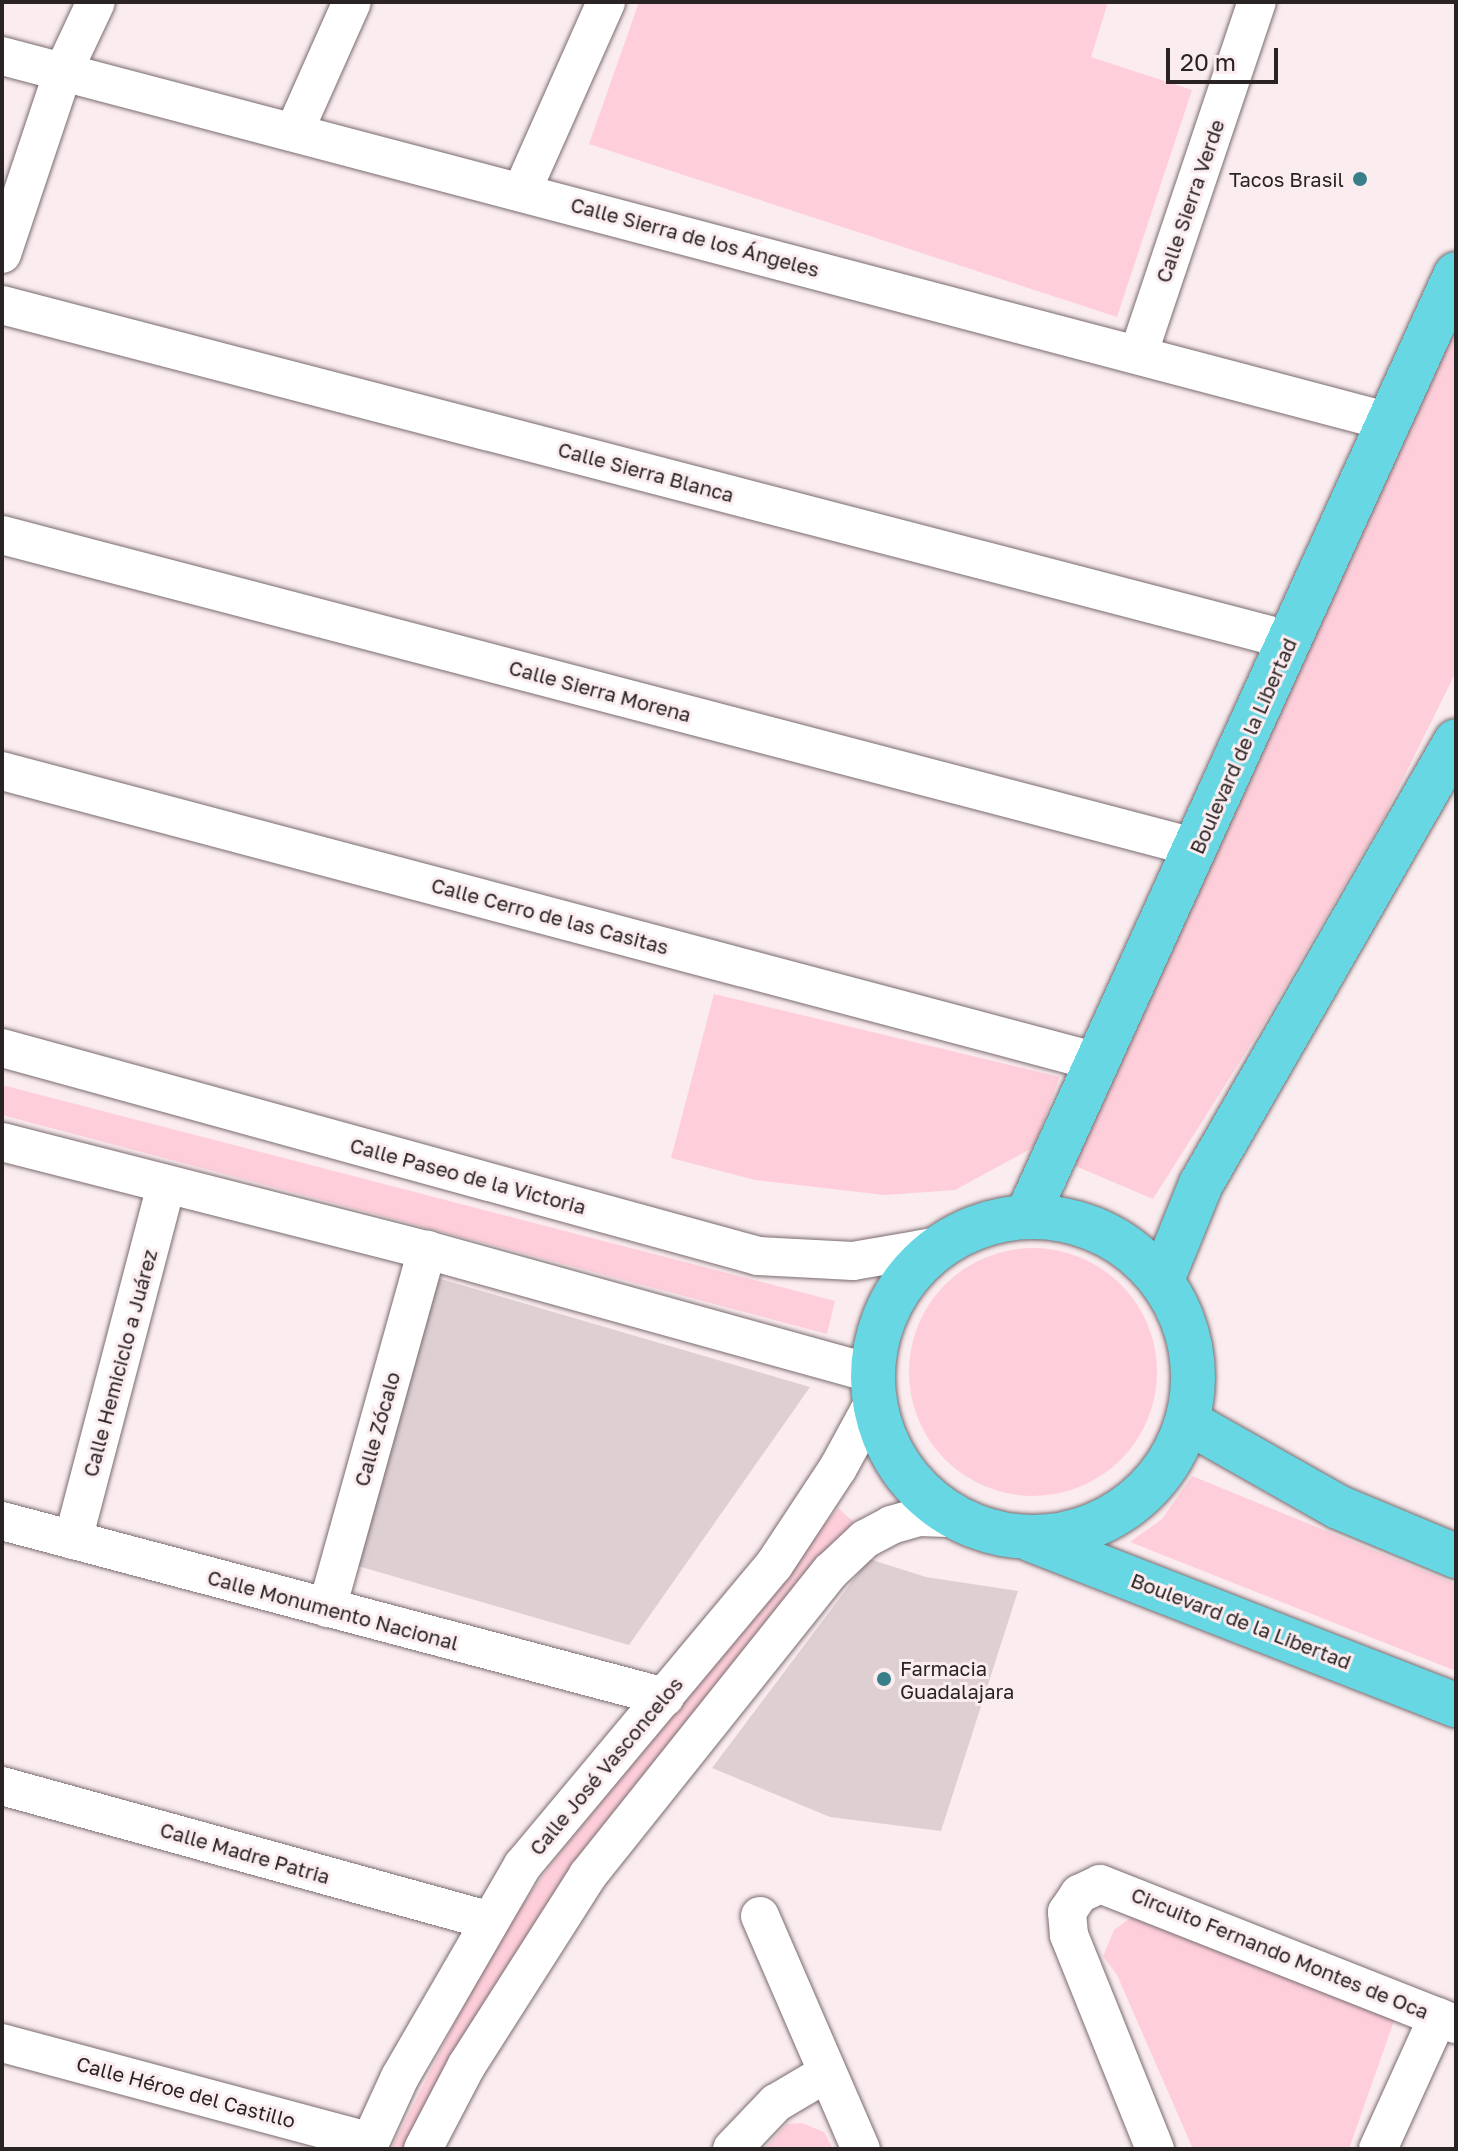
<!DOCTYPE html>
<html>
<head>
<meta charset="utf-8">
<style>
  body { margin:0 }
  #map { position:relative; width:1458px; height:2151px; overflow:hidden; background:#fbecef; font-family:"Golos Text",sans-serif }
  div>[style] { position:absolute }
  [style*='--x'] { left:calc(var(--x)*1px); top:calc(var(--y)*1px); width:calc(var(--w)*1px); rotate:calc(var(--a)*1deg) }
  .green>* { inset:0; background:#fecfda }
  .round { border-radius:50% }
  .building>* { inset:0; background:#decfd2 }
  .roads { filter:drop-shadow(0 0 2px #796c6f) drop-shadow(0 0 2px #796c6f) }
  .minor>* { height:38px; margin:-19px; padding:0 19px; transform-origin:19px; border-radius:19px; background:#fff }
  .major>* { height:44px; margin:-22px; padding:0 22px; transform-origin:22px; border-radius:22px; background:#67d7e3 }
  .major>.ring { margin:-22px; padding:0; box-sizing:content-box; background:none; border:44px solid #67d7e3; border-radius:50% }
  .dots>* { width:22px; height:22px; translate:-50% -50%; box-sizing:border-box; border:4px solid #fbecef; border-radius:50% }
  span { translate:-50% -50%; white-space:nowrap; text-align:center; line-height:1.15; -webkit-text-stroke:6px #fbecef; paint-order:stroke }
  .poi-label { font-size:20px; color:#292324 }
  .right { translate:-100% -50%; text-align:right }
  .left { translate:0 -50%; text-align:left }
  .street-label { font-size:20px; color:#292324 }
  .frame { position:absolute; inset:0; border:4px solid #292324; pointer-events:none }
  .scale { position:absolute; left:1166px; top:48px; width:112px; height:36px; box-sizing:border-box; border:4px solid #292324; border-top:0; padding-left:10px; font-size:24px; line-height:28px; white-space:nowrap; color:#292324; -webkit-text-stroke:6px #fbecef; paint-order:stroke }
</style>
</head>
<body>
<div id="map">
  <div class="green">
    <i style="clip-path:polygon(639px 2px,1108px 2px,1091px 57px,1192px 90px,1117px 317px,589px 144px)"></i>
    <i style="clip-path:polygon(1456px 317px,1456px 672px,1383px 819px,1260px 1030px,1153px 1199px,1073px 1165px)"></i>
    <i style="clip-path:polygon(714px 994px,1060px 1077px,1034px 1147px,955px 1190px,884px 1195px,755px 1180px,671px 1158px)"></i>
    <i style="clip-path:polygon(2px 1085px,835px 1301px,827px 1334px,2px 1115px)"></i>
    <i class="round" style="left:909px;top:1248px;width:248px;height:248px"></i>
    <i style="clip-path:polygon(1192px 1476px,1456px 1584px,1456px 1671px,1130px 1542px,1162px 1519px)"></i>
    <i style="clip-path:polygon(838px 1508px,855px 1523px,571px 1873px,479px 2011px,409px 2149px,391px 2149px,494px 1945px,548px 1868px)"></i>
    <i style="clip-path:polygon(1136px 1914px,1396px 2015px,1349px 2149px,1193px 2149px,1117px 1975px,1103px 1956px,1114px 1930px)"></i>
    <i style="clip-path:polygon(802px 2123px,824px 2132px,833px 2149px,764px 2149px,787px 2124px)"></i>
  </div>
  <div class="building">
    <i style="clip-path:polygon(434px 1277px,810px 1387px,629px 1645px,351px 1564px)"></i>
    <i style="clip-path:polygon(869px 1559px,926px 1577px,1018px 1591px,941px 1831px,830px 1817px,712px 1768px)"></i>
  </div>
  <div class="roads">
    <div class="minor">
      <i style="--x:2;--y:56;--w:1431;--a:14.77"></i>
      <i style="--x:294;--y:132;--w:142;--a:-66"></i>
      <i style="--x:522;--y:191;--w:207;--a:-66"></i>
      <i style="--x:2;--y:254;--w:192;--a:-71.5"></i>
      <i style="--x:63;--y:72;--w:77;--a:-64.8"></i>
      <i style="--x:2;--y:305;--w:1330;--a:14.59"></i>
      <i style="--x:1138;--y:355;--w:373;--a:-71.4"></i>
      <i style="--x:2;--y:535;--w:1236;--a:14.67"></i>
      <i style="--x:2;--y:771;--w:1134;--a:14.87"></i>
      <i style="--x:2;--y:1048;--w:784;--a:15.38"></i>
      <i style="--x:758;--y:1256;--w:95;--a:3"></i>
      <i style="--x:853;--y:1261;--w:87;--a:-9.9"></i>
      <i style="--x:2;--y:1142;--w:439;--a:14.3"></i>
      <i style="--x:427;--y:1250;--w:461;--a:15.5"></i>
      <i style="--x:2;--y:1521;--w:686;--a:14.87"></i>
      <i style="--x:73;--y:1540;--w:366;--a:-75.3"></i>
      <i style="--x:327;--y:1608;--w:372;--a:-74.4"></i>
      <i style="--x:2;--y:1786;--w:503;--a:15.44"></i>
      <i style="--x:760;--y:1916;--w:254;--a:66.6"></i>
      <i style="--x:2;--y:2043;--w:380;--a:15"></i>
      <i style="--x:367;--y:2149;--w:79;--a:-65.4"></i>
      <i style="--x:400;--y:2077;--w:245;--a:-59.9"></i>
      <i style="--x:523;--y:1865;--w:391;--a:-50.1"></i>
      <i style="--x:774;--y:1565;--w:116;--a:-56.6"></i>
      <i style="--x:838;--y:1468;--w:75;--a:-61.4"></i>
      <i style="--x:423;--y:2149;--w:95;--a:-62.4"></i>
      <i style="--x:467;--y:2065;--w:225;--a:-57.5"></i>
      <i style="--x:588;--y:1875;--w:389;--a:-51.4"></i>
      <i style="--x:831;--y:1571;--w:47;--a:-43.3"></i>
      <i style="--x:865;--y:1539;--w:30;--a:-28"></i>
      <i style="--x:891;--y:1525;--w:29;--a:-16"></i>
      <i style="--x:919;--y:1517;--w:37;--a:2"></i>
      <i style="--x:732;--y:2149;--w:64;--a:-46.3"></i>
      <i style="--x:776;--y:2103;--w:57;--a:-30.6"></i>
      <i style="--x:1155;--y:2149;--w:231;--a:-111.9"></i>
      <i style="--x:1069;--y:1935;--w:23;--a:-95"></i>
      <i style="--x:1067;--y:1912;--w:22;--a:-56"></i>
      <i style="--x:1079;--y:1894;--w:23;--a:-25"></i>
      <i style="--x:1100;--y:1884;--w:383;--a:21.5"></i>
      <i style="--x:1378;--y:2149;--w:145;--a:-65.6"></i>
    </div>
    <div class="major">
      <i style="--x:1027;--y:1216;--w:1035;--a:-65.51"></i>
      <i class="ring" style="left:873px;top:1217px;width:276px;height:276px"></i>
      <i style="--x:1162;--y:1280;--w:104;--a:-67.9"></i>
      <i style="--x:1201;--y:1184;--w:511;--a:-60.07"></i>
      <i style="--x:1188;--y:1422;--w:172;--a:29.5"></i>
      <i style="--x:1338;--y:1507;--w:128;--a:22.6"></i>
      <i style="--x:1032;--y:1540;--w:455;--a:21.3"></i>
    </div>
  </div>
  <div class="dots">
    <i style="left:1360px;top:179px;background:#387f89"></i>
    <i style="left:884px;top:1679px;background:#387f89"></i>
  </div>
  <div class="poi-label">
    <span class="right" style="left:1344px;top:179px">Tacos Brasil</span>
    <span class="left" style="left:900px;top:1680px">Farmacia<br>Guadalajara</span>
  </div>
  <div class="street-label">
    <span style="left:1190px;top:201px;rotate:-71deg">Calle Sierra Verde</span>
    <span style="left:695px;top:237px;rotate:15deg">Calle Sierra de los Ángeles</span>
    <span style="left:646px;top:472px;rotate:15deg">Calle Sierra Blanca</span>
    <span style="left:600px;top:691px;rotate:15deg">Calle Sierra Morena</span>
    <span style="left:1243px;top:746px;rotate:-66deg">Boulevard de la Libertad</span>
    <span style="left:550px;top:916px;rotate:15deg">Calle Cerro de las Casitas</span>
    <span style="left:468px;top:1176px;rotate:15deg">Calle Paseo de la Victoria</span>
    <span style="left:120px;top:1363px;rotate:-75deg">Calle Hemiciclo a Juárez</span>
    <span style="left:377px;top:1429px;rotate:-74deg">Calle Zócalo</span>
    <span style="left:333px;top:1610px;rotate:15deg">Calle Monumento Nacional</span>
    <span style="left:1241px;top:1621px;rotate:21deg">Boulevard de la Libertad</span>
    <span style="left:606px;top:1766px;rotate:-50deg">Calle José Vasconcelos</span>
    <span style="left:245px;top:1853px;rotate:16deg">Calle Madre Patria</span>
    <span style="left:1280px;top:1953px;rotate:22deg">Circuito Fernando Montes de Oca</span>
    <span style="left:186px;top:2092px;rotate:15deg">Calle Héroe del Castillo</span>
  </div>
  <div class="frame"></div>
  <div class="scale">20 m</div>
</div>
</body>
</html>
